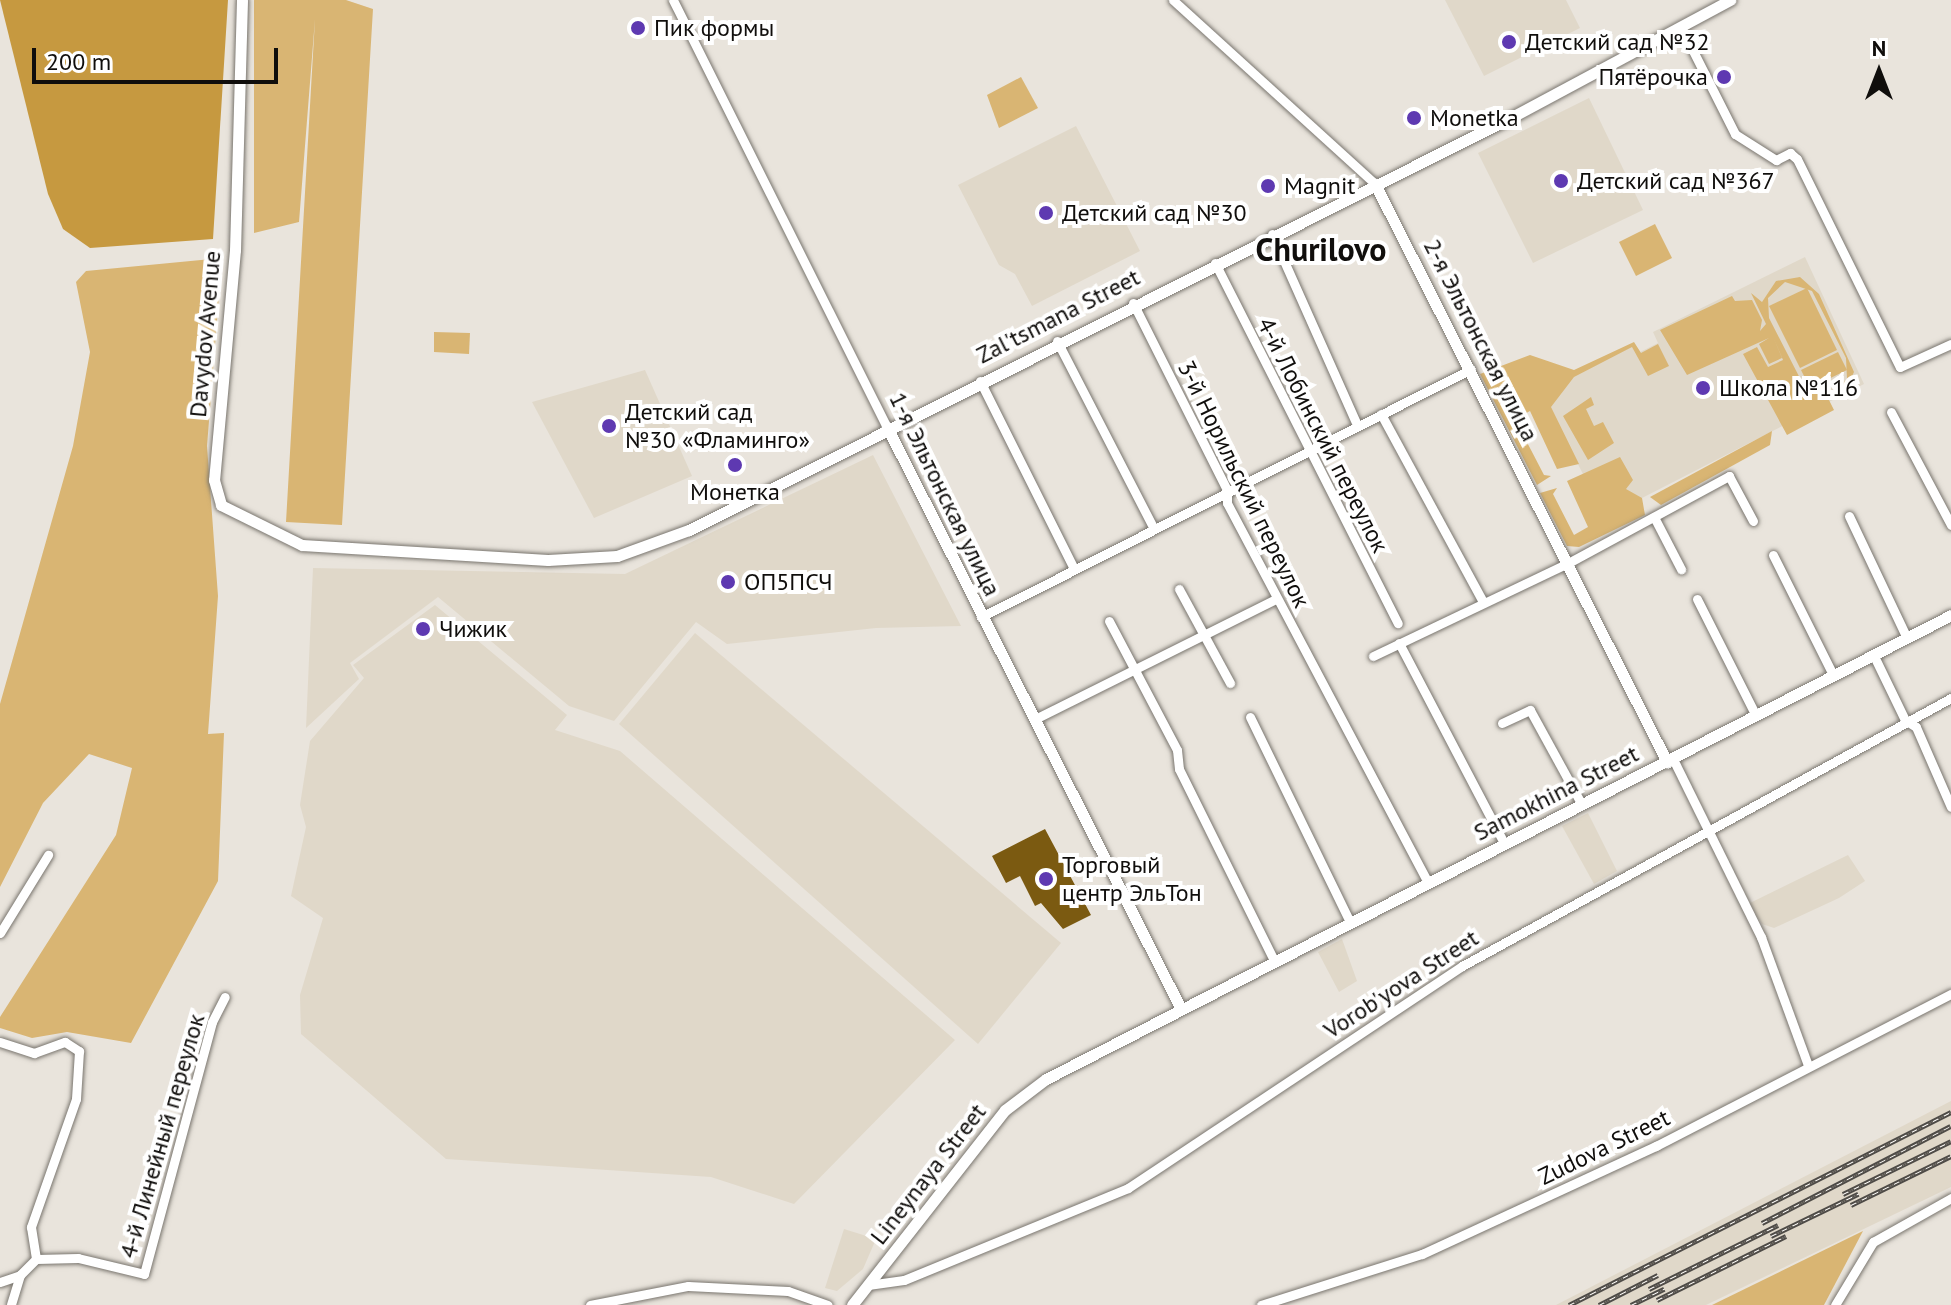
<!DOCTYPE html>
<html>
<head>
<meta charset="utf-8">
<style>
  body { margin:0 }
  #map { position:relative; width:1951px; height:1305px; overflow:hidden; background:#e9e4dc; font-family:"PT Sans",sans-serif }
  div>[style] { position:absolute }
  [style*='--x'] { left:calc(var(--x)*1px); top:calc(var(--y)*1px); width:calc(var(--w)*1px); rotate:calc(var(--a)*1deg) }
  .built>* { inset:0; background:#e0d8c9 }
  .green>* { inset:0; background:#d9b573 }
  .water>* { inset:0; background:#c69940 }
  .building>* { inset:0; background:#7b5a11 }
  .roads { filter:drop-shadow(0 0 2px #79756e) drop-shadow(0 0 2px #79756e) }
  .minor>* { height:9px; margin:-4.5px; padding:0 4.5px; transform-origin:4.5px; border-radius:4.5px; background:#fff }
  .tertiary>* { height:11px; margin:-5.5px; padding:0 5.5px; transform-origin:5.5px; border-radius:5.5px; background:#fff }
  .rail>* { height:5px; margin-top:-2.5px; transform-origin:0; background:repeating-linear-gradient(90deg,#fff 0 6px,#4e4b47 0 12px); box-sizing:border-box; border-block:2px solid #4e4b47 }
  .dots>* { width:22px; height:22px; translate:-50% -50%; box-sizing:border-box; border:4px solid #fff; border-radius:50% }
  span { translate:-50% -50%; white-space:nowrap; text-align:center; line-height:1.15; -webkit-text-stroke:8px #fff; paint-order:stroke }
  .poi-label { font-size:24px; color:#100e0c }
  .left { translate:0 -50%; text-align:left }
  .right { translate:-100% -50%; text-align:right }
  .street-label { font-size:24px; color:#100e0c }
  .district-label { font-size:32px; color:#100e0c; font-weight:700 }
  .north { position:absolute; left:1839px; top:32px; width:80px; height:80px; -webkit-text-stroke:6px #fff; paint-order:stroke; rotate:0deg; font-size:22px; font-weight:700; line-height:32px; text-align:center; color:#100e0c }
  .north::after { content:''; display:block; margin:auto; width:28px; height:36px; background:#100e0c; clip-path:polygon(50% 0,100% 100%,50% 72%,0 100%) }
  .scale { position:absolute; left:32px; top:48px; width:246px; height:36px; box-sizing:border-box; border:4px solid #100e0c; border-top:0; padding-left:10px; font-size:24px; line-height:28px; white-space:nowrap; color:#100e0c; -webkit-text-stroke:6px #fff; paint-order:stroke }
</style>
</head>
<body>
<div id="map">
  <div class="built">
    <i style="clip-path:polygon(1445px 0,1566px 0,1580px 28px,1484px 76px)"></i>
    <i style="clip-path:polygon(1589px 98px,1643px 210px,1533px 263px,1478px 153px)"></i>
    <i style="clip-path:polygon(1076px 126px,1140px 251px,1032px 306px,1015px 274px,999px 265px,958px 185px)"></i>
    <i style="clip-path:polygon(1805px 257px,1864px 384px,1605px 517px,1541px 392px,1634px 343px,1640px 352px,1658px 343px,1653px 332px)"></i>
    <i style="clip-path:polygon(645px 370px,692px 476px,594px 518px,532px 402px)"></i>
    <i style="clip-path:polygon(873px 455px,961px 626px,876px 628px,727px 644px,696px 622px,614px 721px,569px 706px,438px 597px,350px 663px,359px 679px,306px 728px,313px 568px,625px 574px)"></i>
    <i style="clip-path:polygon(435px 605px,567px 715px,555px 730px,620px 751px,955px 1040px,794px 1204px,711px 1177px,446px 1159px,301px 1034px,300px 995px,323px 918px,291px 896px,306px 827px,300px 805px,310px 741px,364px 678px,353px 665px)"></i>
    <i style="clip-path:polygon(695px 633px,1061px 943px,978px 1044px,619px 724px)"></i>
    <i style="clip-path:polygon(1588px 813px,1617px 871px,1594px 884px,1562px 826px)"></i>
    <i style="clip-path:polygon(1848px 855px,1865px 881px,1839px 898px,1774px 928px,1762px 924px,1748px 904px)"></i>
    <i style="clip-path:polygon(1342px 939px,1357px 981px,1339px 992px,1318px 952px)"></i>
    <i style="clip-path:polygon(1951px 1101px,1951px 1187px,1706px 1305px,1556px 1305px)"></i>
    <i style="clip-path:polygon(844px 1229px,876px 1239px,863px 1269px,837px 1291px,825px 1288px)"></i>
  </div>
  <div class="green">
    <i style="clip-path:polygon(254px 0,346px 0,373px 9px,342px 525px,286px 522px,315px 19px,299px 222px,254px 233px)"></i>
    <i style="clip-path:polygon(1021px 77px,1038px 108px,999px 128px,987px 95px)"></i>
    <i style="clip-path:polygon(1655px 224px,1672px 258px,1636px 276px,1619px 242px)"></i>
    <i style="clip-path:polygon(222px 258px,207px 446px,218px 596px,208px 734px,224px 733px,218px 881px,131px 1043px,67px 1032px,32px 1038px,0 1028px,0 1017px,116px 835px,132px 768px,89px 754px,43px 803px,0 887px,0 704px,73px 446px,90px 352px,76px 282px,86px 271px)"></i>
    <i style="clip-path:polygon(evenodd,1800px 277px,1819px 294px,1854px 372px,1845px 391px,1829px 400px,1834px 410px,1787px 435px,1743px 354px,1757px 347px,1768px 367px,1783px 360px,1773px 337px,1782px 358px,1769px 364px,1759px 344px,1769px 338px,1687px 375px,1660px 330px,1732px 296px,1735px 301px,1752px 300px,1762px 320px,1760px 331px,1766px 324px,1751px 293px,1762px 302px,1776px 281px,1800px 277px,1785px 282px,1812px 291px,1846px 358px,1847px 379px,1832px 394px,1805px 388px,1769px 318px,1768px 298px,1785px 282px)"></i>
    <i style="clip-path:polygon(1807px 288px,1837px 350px,1800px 368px,1769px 306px)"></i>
    <i style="clip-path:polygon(434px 332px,470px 333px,469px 354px,434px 352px)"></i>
    <i style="clip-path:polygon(1634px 342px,1641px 353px,1658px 344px,1669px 366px,1648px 376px,1632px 347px,1574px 377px,1551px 407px,1579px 464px,1557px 469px,1530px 411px,1515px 419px,1544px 475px,1551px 476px,1537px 485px,1480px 374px,1530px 355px,1574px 370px)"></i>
    <i style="clip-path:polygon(1838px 352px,1847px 370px,1810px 388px,1801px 370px)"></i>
    <i style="clip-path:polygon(1591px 397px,1594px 405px,1586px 409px,1594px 426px,1603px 422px,1614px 443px,1588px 460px,1563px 416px)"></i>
    <i style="clip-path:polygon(1772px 431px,1770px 445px,1661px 505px,1650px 497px)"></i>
    <i style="clip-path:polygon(1620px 457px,1633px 480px,1626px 489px,1642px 498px,1645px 515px,1579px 547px,1567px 546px,1540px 493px,1557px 488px,1553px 494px,1574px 535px,1588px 527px,1567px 481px)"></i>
    <i style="clip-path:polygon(1863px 1231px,1824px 1305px,1712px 1305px)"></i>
  </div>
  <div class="water">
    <i style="clip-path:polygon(0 0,228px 0,213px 239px,90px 248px,63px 229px,48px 194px)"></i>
  </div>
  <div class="building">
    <i style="clip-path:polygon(1045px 829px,1091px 915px,1063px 929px,1041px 903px,1035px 906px,1020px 876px,1006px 883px,992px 856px)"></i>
  </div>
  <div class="roads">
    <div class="minor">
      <i style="--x:673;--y:0;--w:478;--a:63.4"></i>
      <i style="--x:1173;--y:0;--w:273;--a:42.3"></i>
      <i style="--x:1681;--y:27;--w:120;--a:63.2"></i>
      <i style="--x:1735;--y:134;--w:49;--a:32.4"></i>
      <i style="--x:1776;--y:160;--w:16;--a:-27"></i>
      <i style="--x:1790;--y:153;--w:9;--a:41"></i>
      <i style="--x:1797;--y:159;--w:232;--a:63.7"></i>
      <i style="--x:1900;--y:367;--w:56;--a:-24.3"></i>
      <i style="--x:1272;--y:234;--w:209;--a:66"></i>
      <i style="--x:1215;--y:263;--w:404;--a:63.1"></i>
      <i style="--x:1133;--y:303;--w:209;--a:63.3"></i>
      <i style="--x:1227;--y:490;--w:13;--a:90"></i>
      <i style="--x:1227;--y:503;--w:429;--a:62.1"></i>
      <i style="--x:1057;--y:341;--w:209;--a:62.7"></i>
      <i style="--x:980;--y:381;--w:208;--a:63.4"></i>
      <i style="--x:1891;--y:412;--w:128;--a:62"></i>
      <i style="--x:1381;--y:414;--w:212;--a:61.5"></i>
      <i style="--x:1849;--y:516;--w:135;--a:64.6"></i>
      <i style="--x:1654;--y:517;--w:59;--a:62.6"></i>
      <i style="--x:1773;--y:555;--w:134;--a:63.4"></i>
      <i style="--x:1179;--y:589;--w:107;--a:61.5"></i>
      <i style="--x:1697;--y:599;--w:129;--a:63.2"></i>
      <i style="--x:981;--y:617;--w:549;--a:-26.84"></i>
      <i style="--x:1109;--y:621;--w:146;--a:62.2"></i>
      <i style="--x:1177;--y:750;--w:19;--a:84"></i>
      <i style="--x:1179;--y:769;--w:211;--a:63.6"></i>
      <i style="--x:1399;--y:643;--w:226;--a:62.3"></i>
      <i style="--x:1873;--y:654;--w:73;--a:64.1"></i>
      <i style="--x:1905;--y:720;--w:13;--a:32"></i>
      <i style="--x:1916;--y:727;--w:87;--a:66.4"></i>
      <i style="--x:1373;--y:656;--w:218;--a:-25.5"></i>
      <i style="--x:1570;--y:562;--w:181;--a:-28.4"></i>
      <i style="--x:1729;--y:476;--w:51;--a:61.9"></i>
      <i style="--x:1250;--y:717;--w:226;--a:64"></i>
      <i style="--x:1035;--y:719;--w:269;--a:-26.5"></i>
      <i style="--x:1502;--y:723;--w:31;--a:-25"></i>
      <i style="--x:1530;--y:710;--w:108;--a:61.3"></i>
      <i style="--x:1673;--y:759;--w:199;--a:63.7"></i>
      <i style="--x:1761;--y:937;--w:134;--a:69.9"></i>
      <i style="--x:0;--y:933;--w:92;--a:-58.4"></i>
      <i style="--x:0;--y:1042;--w:36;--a:18"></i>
      <i style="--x:34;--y:1053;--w:33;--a:-20"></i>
      <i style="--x:65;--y:1042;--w:17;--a:33"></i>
      <i style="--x:79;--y:1051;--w:48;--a:93.6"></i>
      <i style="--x:76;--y:1099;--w:136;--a:109.4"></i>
      <i style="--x:31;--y:1227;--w:32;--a:81"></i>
      <i style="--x:36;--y:1259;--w:23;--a:135"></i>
      <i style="--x:20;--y:1275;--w:31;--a:107"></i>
      <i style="--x:36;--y:1259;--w:42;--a:-1.4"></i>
      <i style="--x:78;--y:1258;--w:68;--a:13.6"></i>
      <i style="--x:144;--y:1274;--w:261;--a:-74.9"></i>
      <i style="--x:212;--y:1022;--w:28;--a:-63"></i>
      <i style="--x:0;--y:1282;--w:21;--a:-19"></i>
      <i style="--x:868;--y:1285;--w:36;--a:-8"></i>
      <i style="--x:904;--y:1280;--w:242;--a:-22.3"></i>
      <i style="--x:1128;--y:1188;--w:401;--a:-33.6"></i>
      <i style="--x:1462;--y:966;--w:558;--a:-28.73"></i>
      <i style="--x:590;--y:1305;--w:100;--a:-11"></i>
      <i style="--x:688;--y:1286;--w:100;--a:2.9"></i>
      <i style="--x:788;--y:1291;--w:42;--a:19.3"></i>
      <i style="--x:1261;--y:1305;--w:169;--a:-17.6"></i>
      <i style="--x:1422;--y:1254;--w:258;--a:-24.8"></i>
      <i style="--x:1656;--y:1146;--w:332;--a:-27.3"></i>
      <i style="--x:1835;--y:1305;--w:74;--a:-58.9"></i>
      <i style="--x:1873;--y:1242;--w:90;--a:-29.4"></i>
    </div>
    <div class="tertiary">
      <i style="--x:242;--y:0;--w:250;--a:91.6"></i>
      <i style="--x:235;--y:250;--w:231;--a:95.2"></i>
      <i style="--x:214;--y:480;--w:26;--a:74"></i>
      <i style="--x:221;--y:505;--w:90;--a:26.3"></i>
      <i style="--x:302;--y:545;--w:246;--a:3.5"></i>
      <i style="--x:548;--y:560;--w:69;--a:-3.3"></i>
      <i style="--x:617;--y:556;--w:77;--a:-19.9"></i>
      <i style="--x:689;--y:530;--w:919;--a:-26.65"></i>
      <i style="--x:1510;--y:118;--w:250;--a:-28.2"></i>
      <i style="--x:1375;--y:184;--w:648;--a:63.2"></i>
      <i style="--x:887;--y:427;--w:650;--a:63.2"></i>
      <i style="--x:852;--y:1305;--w:248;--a:-51.9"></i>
      <i style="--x:1005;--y:1110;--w:51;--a:-37.1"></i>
      <i style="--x:1046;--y:1079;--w:1017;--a:-27.14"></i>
    </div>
  </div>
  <div class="rail">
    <i style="--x:1843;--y:1194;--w:120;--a:-26.1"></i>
    <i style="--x:1851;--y:1205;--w:111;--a:-26.1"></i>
    <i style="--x:1762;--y:1223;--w:212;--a:-27.2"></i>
    <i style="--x:1771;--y:1236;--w:97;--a:-25.8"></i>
    <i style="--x:1649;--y:1289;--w:144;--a:-26.4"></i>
    <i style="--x:1657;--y:1300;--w:144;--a:-26.4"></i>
    <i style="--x:1569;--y:1305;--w:428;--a:-26.8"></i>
    <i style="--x:1599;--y:1305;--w:66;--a:-27"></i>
    <i style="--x:1631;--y:1305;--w:37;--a:-26"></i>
  </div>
  <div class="dots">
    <i style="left:638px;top:28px;background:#5e39b1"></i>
    <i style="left:1509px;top:42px;background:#5e39b1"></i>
    <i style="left:1724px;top:77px;background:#5e39b1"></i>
    <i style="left:1414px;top:118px;background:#5e39b1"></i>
    <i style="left:1561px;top:181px;background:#5e39b1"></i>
    <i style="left:1268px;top:186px;background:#5e39b1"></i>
    <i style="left:1046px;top:213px;background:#5e39b1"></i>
    <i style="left:1703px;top:388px;background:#5e39b1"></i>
    <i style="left:609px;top:426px;background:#5e39b1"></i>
    <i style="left:735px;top:465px;background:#5e39b1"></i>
    <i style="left:728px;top:582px;background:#5e39b1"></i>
    <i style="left:423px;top:629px;background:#5e39b1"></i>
    <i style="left:1046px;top:879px;background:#5e39b1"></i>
  </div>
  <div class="poi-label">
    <span class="left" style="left:654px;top:28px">Пик формы</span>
    <span class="left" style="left:1525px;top:42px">Детский сад №32</span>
    <span class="right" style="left:1708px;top:77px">Пятёрочка</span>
    <span class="left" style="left:1430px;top:118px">Monetka</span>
    <span class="left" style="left:1577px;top:181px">Детский сад №367</span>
    <span class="left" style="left:1284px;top:186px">Magnit</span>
    <span class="left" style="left:1062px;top:213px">Детский сад №30</span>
    <span class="left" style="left:1719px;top:388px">Школа №116</span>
    <span class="left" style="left:625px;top:426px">Детский сад<br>№30 «Фламинго»</span>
    <span style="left:735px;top:492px">Монетка</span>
    <span class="left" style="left:744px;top:582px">ОП5ПСЧ</span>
    <span class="left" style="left:439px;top:629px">Чижик</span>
    <span class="left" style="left:1062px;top:879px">Торговый<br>центр ЭльТон</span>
  </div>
  <div class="street-label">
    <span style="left:1058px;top:316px;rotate:-27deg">Zal'tsmana Street</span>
    <span style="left:205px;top:334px;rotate:-85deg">Davydov Avenue</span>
    <span style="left:1481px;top:340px;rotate:63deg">2-я Эльтонская улица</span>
    <span style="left:1323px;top:435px;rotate:63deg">4-й Лобинский переулок</span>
    <span style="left:1244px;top:484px;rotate:64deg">3-й Норильский переулок</span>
    <span style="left:945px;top:494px;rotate:64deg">1-я Эльтонская улица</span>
    <span style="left:1556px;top:793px;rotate:-27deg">Samokhina Street</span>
    <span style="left:1401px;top:984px;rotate:-33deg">Vorob'yova Street</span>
    <span style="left:162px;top:1136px;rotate:-74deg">4-й Линейный переулок</span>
    <span style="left:1604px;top:1147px;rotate:-26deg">Zudova Street</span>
    <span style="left:928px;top:1174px;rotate:-52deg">Lineynaya Street</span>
  </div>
  <div class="district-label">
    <span style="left:1321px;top:249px">Churilovo</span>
  </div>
  <div class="north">N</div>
  <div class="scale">200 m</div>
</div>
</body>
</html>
